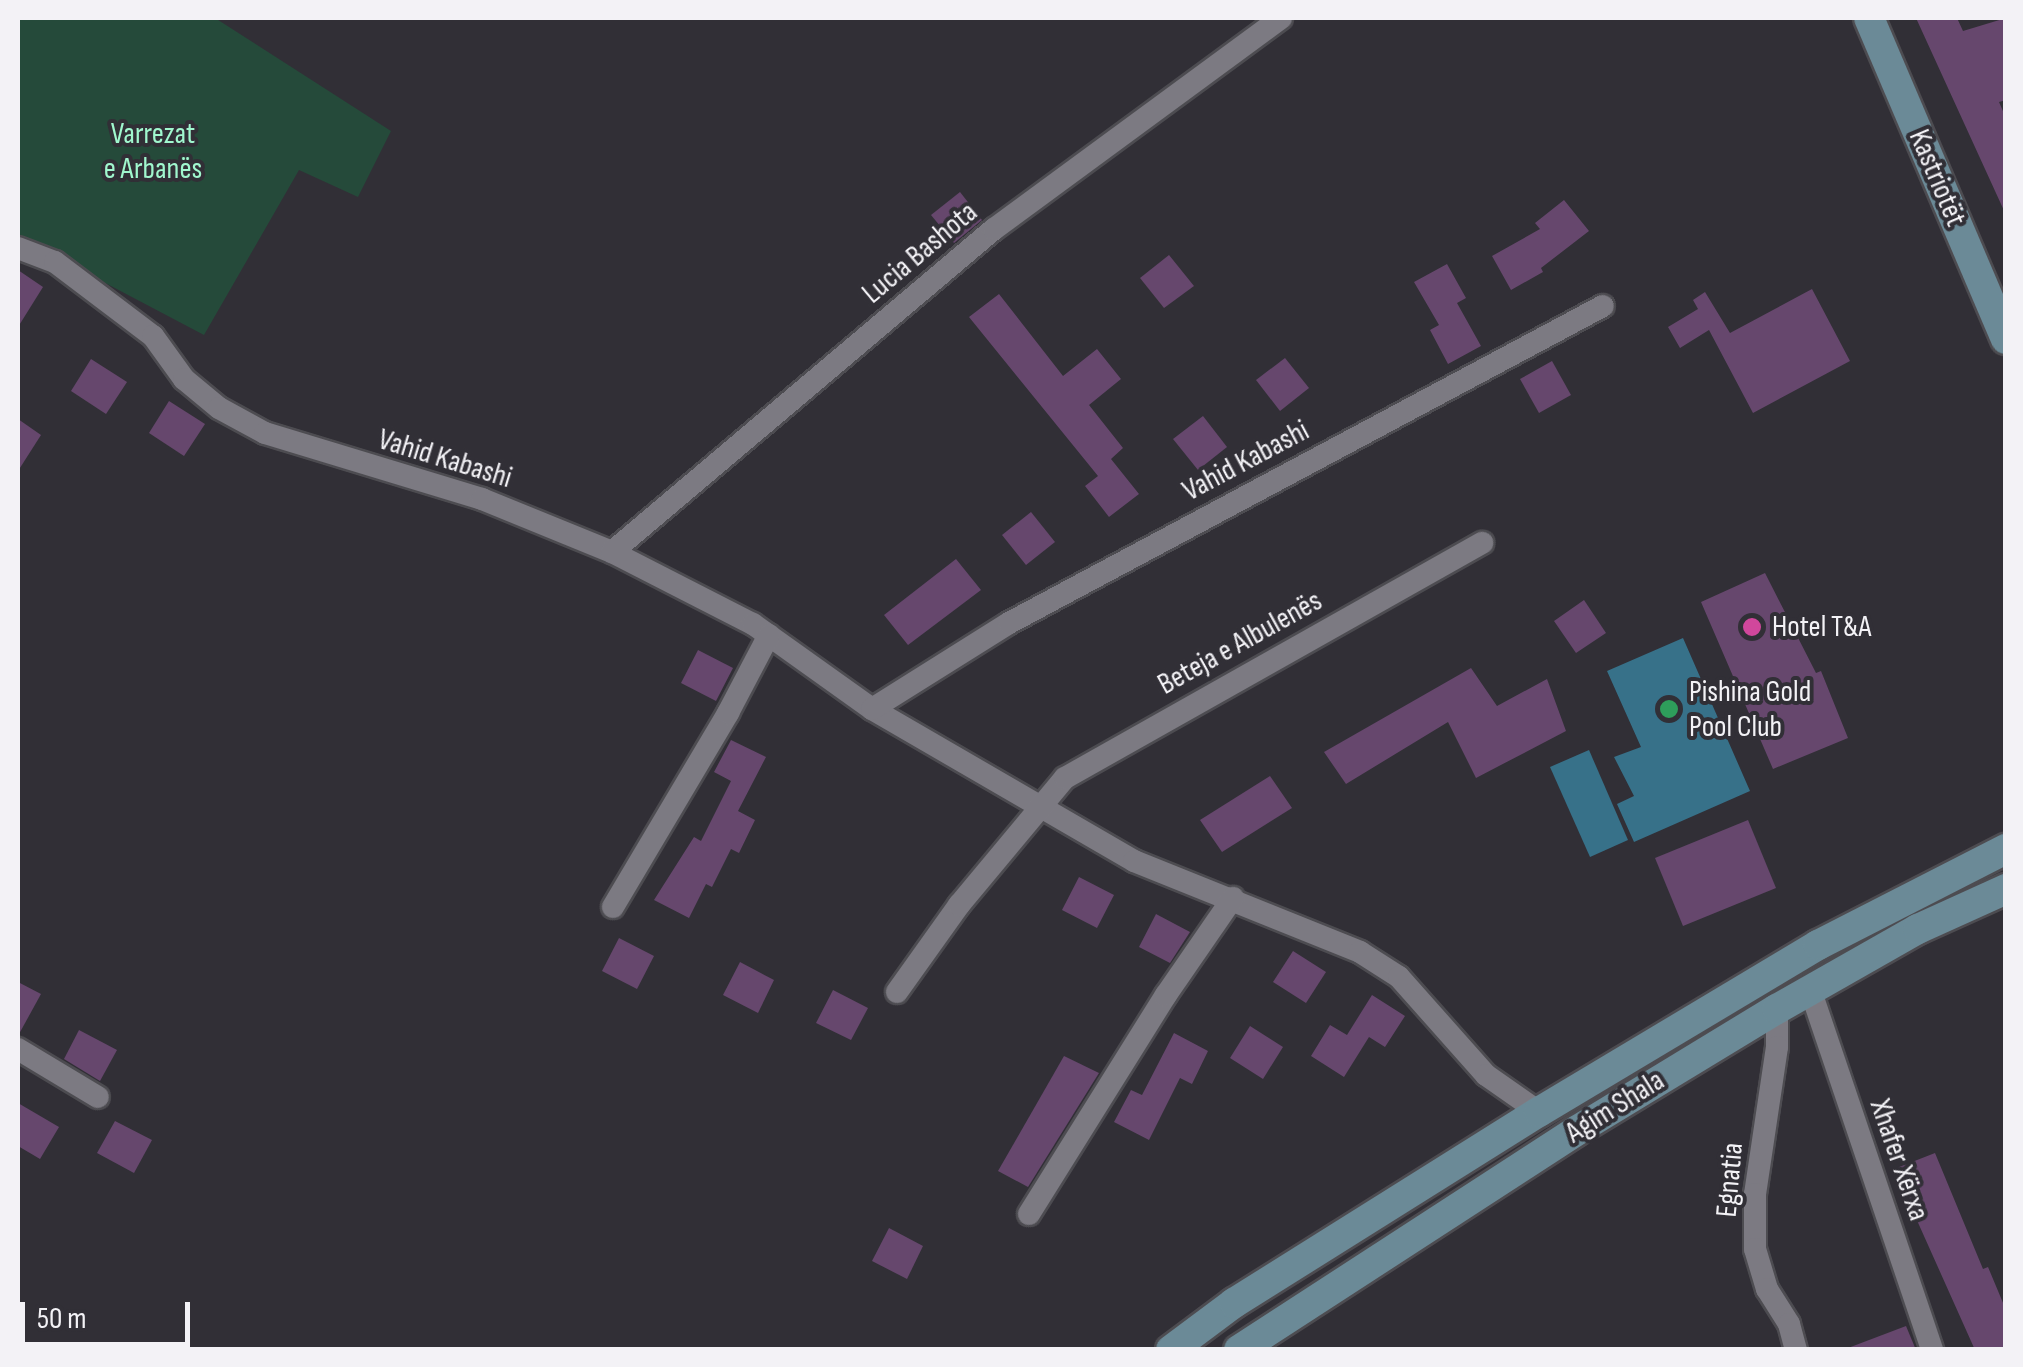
<!DOCTYPE html>
<meta charset="utf-8">
<style>
body{margin:0}
#map{position:relative;width:2023px;height:1367px;overflow:hidden;background:#312f36;font-family:"Sofia Sans Condensed",sans-serif}
div>[style]{position:absolute}
.green>*{inset:0;background:#254a3a}
.water>*{inset:0;background:#377189}
.building>*{inset:0;background:#66476d}
.roads{filter:drop-shadow(2px 0 #4d4c51) drop-shadow(-2px 0 #4d4c51) drop-shadow(0 2px #4d4c51) drop-shadow(0 -2px #4d4c51)}
.street>*{height:22px;margin:-11px;padding:0 11px;transform-origin:11px;border-radius:11px;background:#7c7a82}
.secondary>*{height:30px;margin:-15px;padding:0 15px;transform-origin:15px;border-radius:15px;background:#6b8a97}
.dots>*{width:28px;height:28px;translate:-50% -50%;box-sizing:border-box;border:5px solid #312f36;border-radius:50%}
span{translate:-50% -50%;white-space:nowrap;text-align:center;line-height:1.15;-webkit-text-stroke:8px #312f36;paint-order:stroke}
.park-label{font-size:30px;color:#a0f7ce}
.street-label{font-size:30px;color:#f3f2f6}
.poi-label{font-size:30px;color:#f3f2f6}
.left{translate:0 -50%;text-align:left}
.frame{position:absolute;inset:0;border:20px solid #f3f2f6;pointer-events:none}
.scale{position:absolute;left:20px;top:1302px;width:170px;height:45px;box-sizing:border-box;border:5px solid #f3f2f6;border-top:0;padding-left:12px;font-size:30px;line-height:35px;white-space:nowrap;color:#f3f2f6;-webkit-text-stroke:8px #312f36;paint-order:stroke}
</style>
<div id="map">
<div class="green">
<i style="clip-path:polygon(18px 18px,215px 18px,391px 131px,358px 197px,299px 170px,204px 335px,18px 237px)"></i>
</div>
<div class="water">
<i style="clip-path:polygon(1683px 638px,1750px 791px,1634px 842px,1617px 804px,1634px 796px,1614px 757px,1641px 747px,1607px 671px)"></i>
<i style="clip-path:polygon(1589px 750px,1628px 840px,1590px 857px,1550px 767px)"></i>
</div>
<div class="building">
<i style="clip-path:polygon(1916px 18px,1957px 18px,1963px 31px,2006px 18px,2006px 100px,1999px 102px,2006px 118px,2006px 215px)"></i>
<i style="clip-path:polygon(960px 192px,982px 220px,954px 243px,931px 215px)"></i>
<i style="clip-path:polygon(1564px 200px,1589px 231px,1541px 268px,1543px 272px,1511px 290px,1492px 256px,1540px 229px,1535px 223px)"></i>
<i style="clip-path:polygon(1169px 255px,1194px 286px,1164px 308px,1140px 278px)"></i>
<i style="clip-path:polygon(1447px 264px,1466px 298px,1457px 303px,1481px 346px,1448px 364px,1430px 330px,1439px 325px,1414px 282px)"></i>
<i style="clip-path:polygon(18px 270px,43px 287px,18px 327px)"></i>
<i style="clip-path:polygon(1812px 289px,1850px 361px,1753px 413px,1709px 330px,1680px 348px,1668px 327px,1698px 309px,1693px 300px,1705px 292px,1730px 333px)"></i>
<i style="clip-path:polygon(999px 294px,1063px 376px,1097px 349px,1121px 379px,1089px 405px,1123px 448px,1111px 459px,1139px 494px,1109px 517px,1085px 486px,1098px 476px,969px 317px)"></i>
<i style="clip-path:polygon(1285px 358px,1309px 388px,1280px 411px,1256px 380px)"></i>
<i style="clip-path:polygon(91px 359px,127px 382px,106px 414px,71px 391px)"></i>
<i style="clip-path:polygon(1552px 361px,1571px 395px,1539px 413px,1520px 379px)"></i>
<i style="clip-path:polygon(169px 401px,205px 424px,184px 456px,149px 433px)"></i>
<i style="clip-path:polygon(1203px 416px,1227px 447px,1198px 470px,1173px 439px)"></i>
<i style="clip-path:polygon(18px 419px,41px 435px,18px 471px)"></i>
<i style="clip-path:polygon(1031px 512px,1055px 542px,1026px 565px,1002px 535px)"></i>
<i style="clip-path:polygon(956px 559px,981px 590px,908px 645px,884px 615px)"></i>
<i style="clip-path:polygon(1765px 573px,1816px 673px,1821px 671px,1848px 738px,1773px 769px,1701px 602px)"></i>
<i style="clip-path:polygon(1584px 600px,1606px 633px,1576px 653px,1554px 621px)"></i>
<i style="clip-path:polygon(698px 650px,733px 668px,716px 701px,681px 683px)"></i>
<i style="clip-path:polygon(1471px 668px,1497px 706px,1547px 679px,1566px 731px,1476px 778px,1448px 722px,1346px 784px,1324px 752px)"></i>
<i style="clip-path:polygon(731px 740px,766px 757px,738px 811px,755px 820px,739px 853px,731px 849px,712px 887px,706px 884px,689px 918px,654px 900px,694px 837px,701px 841px,731px 781px,714px 772px)"></i>
<i style="clip-path:polygon(1270px 776px,1292px 808px,1222px 852px,1200px 820px)"></i>
<i style="clip-path:polygon(1748px 820px,1776px 888px,1683px 926px,1655px 858px)"></i>
<i style="clip-path:polygon(1079px 877px,1114px 895px,1097px 928px,1062px 910px)"></i>
<i style="clip-path:polygon(1156px 914px,1190px 932px,1170px 963px,1139px 947px)"></i>
<i style="clip-path:polygon(619px 938px,654px 956px,637px 989px,602px 971px)"></i>
<i style="clip-path:polygon(1293px 951px,1326px 972px,1306px 1003px,1273px 982px)"></i>
<i style="clip-path:polygon(740px 962px,774px 980px,758px 1013px,723px 995px)"></i>
<i style="clip-path:polygon(18px 982px,41px 994px,19px 1034px,18px 1034px)"></i>
<i style="clip-path:polygon(833px 990px,868px 1008px,851px 1040px,816px 1023px)"></i>
<i style="clip-path:polygon(1372px 995px,1405px 1016px,1385px 1047px,1369px 1037px,1344px 1077px,1311px 1056px,1330px 1025px,1347px 1035px)"></i>
<i style="clip-path:polygon(1250px 1026px,1283px 1047px,1263px 1079px,1230px 1058px)"></i>
<i style="clip-path:polygon(79px 1030px,117px 1050px,100px 1081px,64px 1059px)"></i>
<i style="clip-path:polygon(1174px 1033px,1208px 1051px,1192px 1084px,1180px 1078px,1149px 1140px,1114px 1122px,1131px 1090px,1142px 1095px)"></i>
<i style="clip-path:polygon(1064px 1056px,1099px 1073px,1028px 1187px,998px 1171px)"></i>
<i style="clip-path:polygon(18px 1103px,59px 1127px,40px 1159px,18px 1146px)"></i>
<i style="clip-path:polygon(115px 1121px,152px 1140px,134px 1173px,97px 1153px)"></i>
<i style="clip-path:polygon(1935px 1153px,1983px 1269px,1988px 1267px,2006px 1310px,2006px 1350px,1975px 1350px,1894px 1169px)"></i>
<i style="clip-path:polygon(889px 1228px,923px 1246px,907px 1279px,872px 1261px)"></i>
<i style="clip-path:polygon(1906px 1326px,1916px 1350px,1848px 1350px,1848px 1348px)"></i>
</div>
<div class="roads">
<div class="street">
<i style="left:18px;top:248px;width:40px;rotate:21deg"></i>
<i style="left:55px;top:262px;width:123px;rotate:37.1deg"></i>
<i style="left:153px;top:336px;width:53px;rotate:54.2deg"></i>
<i style="left:184px;top:379px;width:45px;rotate:39.6deg"></i>
<i style="left:219px;top:408px;width:52px;rotate:28.5deg"></i>
<i style="left:265px;top:433px;width:227px;rotate:16.9deg"></i>
<i style="left:482px;top:499px;width:140px;rotate:22.2deg"></i>
<i style="left:612px;top:552px;width:158px;rotate:27.1deg"></i>
<i style="left:753px;top:624px;width:146px;rotate:35.5deg"></i>
<i style="left:872px;top:709px;width:303px;rotate:30.1deg"></i>
<i style="left:1134px;top:861px;width:244px;rotate:21.9deg"></i>
<i style="left:1360px;top:952px;width:46px;rotate:32.7deg"></i>
<i style="left:1399px;top:977px;width:131px;rotate:48.4deg"></i>
<i style="left:1486px;top:1075px;width:65px;rotate:34.9deg"></i>
<i style="left:612px;top:552px;width:500px;rotate:-40.22deg"></i>
<i style="left:994px;top:229px;width:356px;rotate:-36.3deg"></i>
<i style="left:872px;top:709px;width:162px;rotate:-32.1deg"></i>
<i style="left:1009px;top:623px;width:673px;rotate:-28.09deg"></i>
<i style="left:613px;top:907px;width:226px;rotate:-59.3deg"></i>
<i style="left:728px;top:713px;width:88px;rotate:-62.3deg"></i>
<i style="left:1810px;top:989px;width:381px;rotate:71.3deg"></i>
<i style="left:897px;top:992px;width:107px;rotate:-54.5deg"></i>
<i style="left:959px;top:905px;width:165px;rotate:-50.2deg"></i>
<i style="left:1065px;top:778px;width:479px;rotate:-29.4deg"></i>
<i style="left:1777px;top:1009px;width:38px;rotate:90deg"></i>
<i style="left:1777px;top:1047px;width:149px;rotate:98.5deg"></i>
<i style="left:1755px;top:1194px;width:55px;rotate:90deg"></i>
<i style="left:1755px;top:1249px;width:42px;rotate:73.3deg"></i>
<i style="left:1767px;top:1289px;width:41px;rotate:57.8deg"></i>
<i style="left:1789px;top:1324px;width:27px;rotate:75deg"></i>
<i style="left:18px;top:1049px;width:93px;rotate:31deg"></i>
<i style="left:1029px;top:1214px;width:258px;rotate:-58deg"></i>
<i style="left:1166px;top:995px;width:118px;rotate:-55.4deg"></i>
</div>
<div class="secondary">
<i style="left:1869px;top:18px;width:349px;rotate:66.9deg"></i>
<i style="left:1171px;top:1350px;width:79px;rotate:-36.7deg"></i>
<i style="left:1234px;top:1303px;width:360px;rotate:-32.1deg"></i>
<i style="left:1539px;top:1112px;width:325px;rotate:-30.9deg"></i>
<i style="left:1818px;top:945px;width:211px;rotate:-27.1deg"></i>
<i style="left:1239px;top:1350px;width:402px;rotate:-33deg"></i>
<i style="left:1576px;top:1131px;width:235px;rotate:-31.3deg"></i>
<i style="left:1777px;top:1009px;width:162px;rotate:-29.6deg"></i>
<i style="left:1918px;top:929px;width:97px;rotate:-24.4deg"></i>
</div>
</div>
<div class="dots">
<i style="left:1752px;top:627px;background:#d1479c"></i>
<i style="left:1669px;top:709px;background:#2e9e5b"></i>
</div>
<div class="park-label">
<span style="left:153px;top:151px">Varrezat<br>e Arbanës</span>
</div>
<div class="street-label">
<span style="left:1937px;top:178px;rotate:67deg">Kastriotët</span>
<span style="left:920px;top:253px;rotate:-40deg">Lucia Bashota</span>
<span style="left:445px;top:459px;rotate:17deg">Vahid Kabashi</span>
<span style="left:1246px;top:461px;rotate:-28deg">Vahid Kabashi</span>
<span style="left:1240px;top:643px;rotate:-29deg">Beteja e Albulenës</span>
<span style="left:1615px;top:1107px;rotate:-32deg">Agim Shala</span>
<span style="left:1899px;top:1160px;rotate:71deg">Xhafer Xërxa</span>
<span style="left:1730px;top:1180px;rotate:-85deg">Egnatia</span>
</div>
<div class="poi-label">
<span class="left" style="left:1772px;top:627px">Hotel T&amp;A</span>
<span class="left" style="left:1689px;top:709px">Pishina Gold<br>Pool Club</span>
</div>
<div class="frame"></div>
<div class="scale">50 m</div>
</div>
